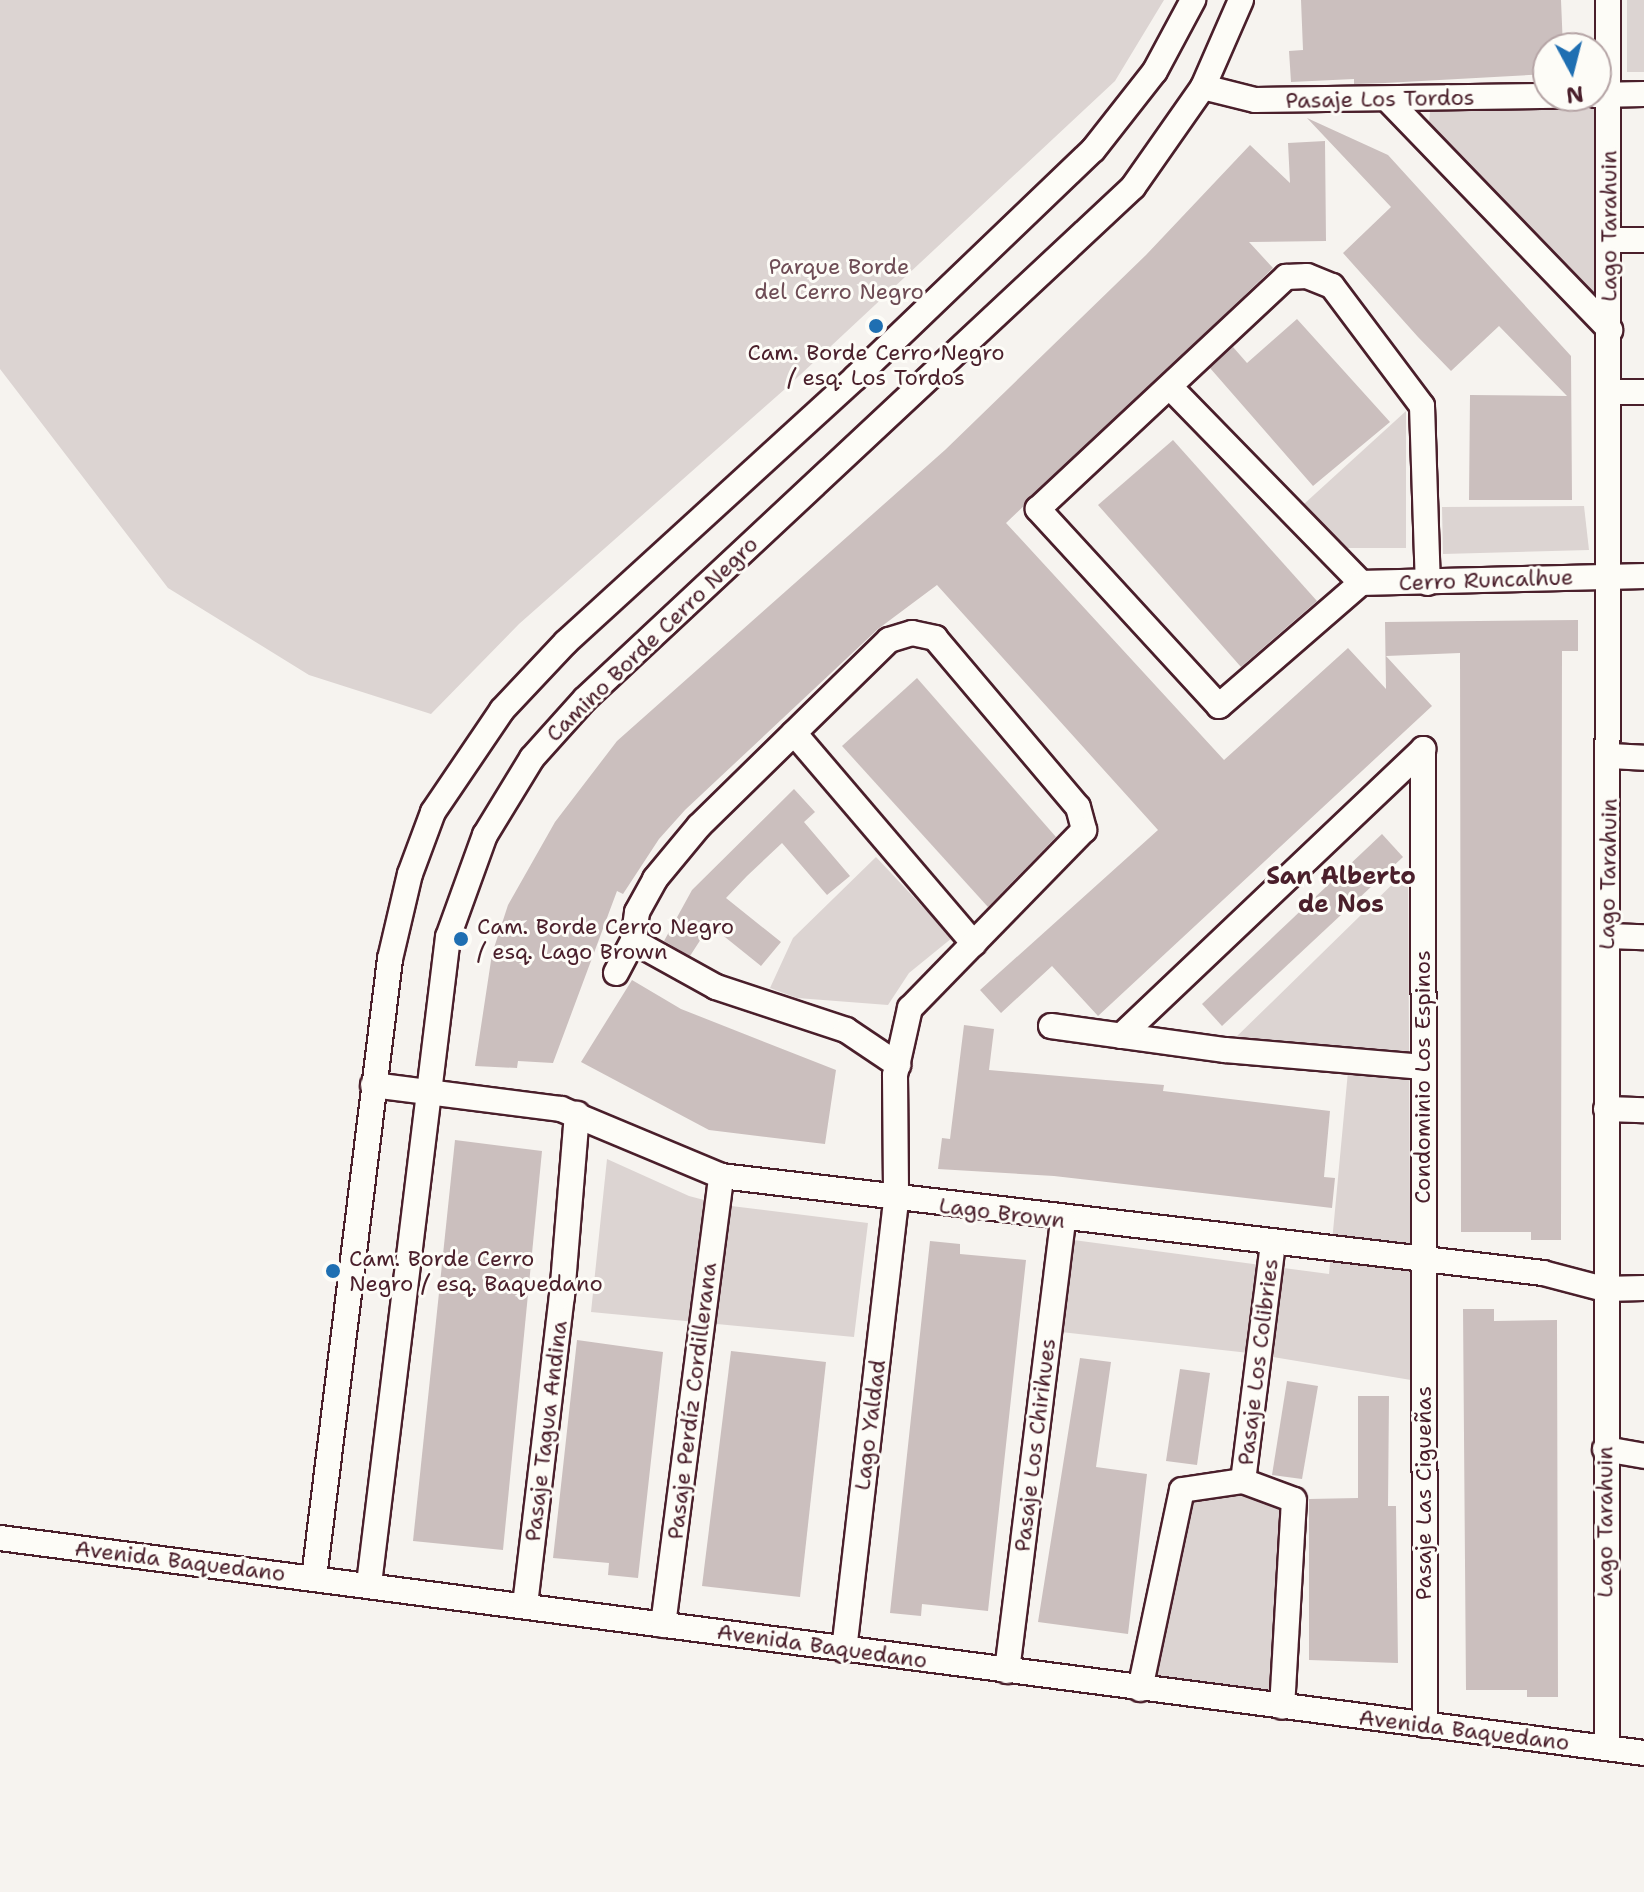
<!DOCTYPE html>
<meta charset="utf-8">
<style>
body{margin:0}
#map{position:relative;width:1644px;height:1892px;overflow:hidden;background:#f6f3ef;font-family:"Shantell Sans",sans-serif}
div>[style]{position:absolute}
.green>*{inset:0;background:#dcd4d2}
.building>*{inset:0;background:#cbbfbe}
.roads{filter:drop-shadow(2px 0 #4a1f2b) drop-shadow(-2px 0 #4a1f2b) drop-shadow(0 2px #4a1f2b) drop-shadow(0 -2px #4a1f2b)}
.minor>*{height:24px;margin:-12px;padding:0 12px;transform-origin:12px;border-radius:12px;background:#fdfcf7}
.dots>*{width:22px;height:22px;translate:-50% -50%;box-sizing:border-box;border:4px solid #fdfcf7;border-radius:50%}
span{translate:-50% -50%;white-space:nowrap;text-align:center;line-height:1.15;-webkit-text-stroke:6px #fdfcf7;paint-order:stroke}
.street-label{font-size:22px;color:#4a1f2b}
.park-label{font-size:22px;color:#6e4c55}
.poi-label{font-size:22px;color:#4a1f2b}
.left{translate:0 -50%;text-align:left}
.neighbourhood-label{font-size:24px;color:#4a1f2b;font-weight:700}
.north{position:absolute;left:1532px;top:32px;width:80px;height:80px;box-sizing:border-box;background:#fdfcf7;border:2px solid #b5a4a5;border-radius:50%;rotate:173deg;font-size:22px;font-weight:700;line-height:32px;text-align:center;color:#4a1f2b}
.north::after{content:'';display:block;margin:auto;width:28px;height:36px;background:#1f6fb2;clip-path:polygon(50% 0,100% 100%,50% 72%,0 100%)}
</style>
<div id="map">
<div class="green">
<i style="clip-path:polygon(0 0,1164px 0,1115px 81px,785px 389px,519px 624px,431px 714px,309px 675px,168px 588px,0 369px)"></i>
<i style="clip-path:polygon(1627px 0,1644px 0,1644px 72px,1627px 72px)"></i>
<i style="clip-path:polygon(1431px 101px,1596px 102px,1597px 298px,1429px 123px)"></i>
<i style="clip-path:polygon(1406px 411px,1406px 548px,1339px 548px,1304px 504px)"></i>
<i style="clip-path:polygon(1584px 506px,1589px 550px,1443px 554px,1442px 507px)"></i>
<i style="clip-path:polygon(876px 857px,952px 938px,909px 973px,888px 1005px,797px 998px,770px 988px,793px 938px)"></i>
<i style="clip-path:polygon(1408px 869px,1411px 1380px,1249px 1353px,1061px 1332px,1066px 1239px,1329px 1274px,1350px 1050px,1231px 1042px)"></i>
<i style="clip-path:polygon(607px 1159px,689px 1196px,723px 1205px,868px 1223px,854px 1337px,591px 1312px)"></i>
<i style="clip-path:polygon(1243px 1481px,1294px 1500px,1282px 1707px,1140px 1689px,1182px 1490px)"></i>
</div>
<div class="building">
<i style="clip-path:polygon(1301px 0,1561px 0,1563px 48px,1548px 48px,1548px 74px,1385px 83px,1354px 84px,1354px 79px,1291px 82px,1289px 51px,1303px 50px)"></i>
<i style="clip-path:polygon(1307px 118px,1388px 155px,1571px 356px,1572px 500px,1469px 500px,1470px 395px,1567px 396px,1499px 326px,1451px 371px,1418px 337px,1343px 253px,1391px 207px)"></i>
<i style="clip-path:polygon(1325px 141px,1326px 241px,1249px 242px,1273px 268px,1006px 523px,1224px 760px,1348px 648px,1386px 689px,1385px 622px,1578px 620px,1578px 651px,1562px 651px,1561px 1240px,1531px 1240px,1531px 1232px,1461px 1232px,1460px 653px,1386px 656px,1432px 706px,1098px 1016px,1052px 966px,1001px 1013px,980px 990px,1158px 830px,937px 585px,878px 629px,685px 810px,659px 839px,623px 894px,617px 891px,553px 1063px,518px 1061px,517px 1068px,475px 1066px,492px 954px,508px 905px,555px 822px,617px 741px,945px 450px,1146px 255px,1250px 145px,1290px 183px,1288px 143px)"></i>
<i style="clip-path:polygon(1297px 319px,1390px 422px,1313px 486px,1210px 368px,1233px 347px,1247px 363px)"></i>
<i style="clip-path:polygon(1173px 440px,1317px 601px,1241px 667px,1098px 505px)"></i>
<i style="clip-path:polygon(917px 678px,1056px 837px,988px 907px,842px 746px)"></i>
<i style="clip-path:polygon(794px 789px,815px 812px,804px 822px,850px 876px,827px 895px,782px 843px,747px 876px,726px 898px,781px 942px,761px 966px,710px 925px,690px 956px,664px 941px,692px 890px)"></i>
<i style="clip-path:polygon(1382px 834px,1403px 857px,1222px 1026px,1202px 1004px)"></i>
<i style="clip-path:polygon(632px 980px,681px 1009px,836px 1070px,825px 1144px,709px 1130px,581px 1062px)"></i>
<i style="clip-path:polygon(964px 1025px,994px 1029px,989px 1070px,1164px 1085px,1163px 1091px,1330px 1111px,1324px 1177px,1335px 1178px,1332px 1208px,1054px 1176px,938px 1169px,942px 1138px,950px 1139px)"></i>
<i style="clip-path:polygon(455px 1140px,542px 1151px,503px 1550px,413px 1541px)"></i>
<i style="clip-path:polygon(930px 1241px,960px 1244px,960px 1254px,1026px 1260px,988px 1611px,922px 1604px,921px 1616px,890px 1613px)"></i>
<i style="clip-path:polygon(1463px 1309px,1494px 1309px,1494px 1321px,1557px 1320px,1558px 1697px,1527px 1697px,1527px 1690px,1466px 1690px)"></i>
<i style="clip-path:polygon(577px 1340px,663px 1352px,638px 1578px,608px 1575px,609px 1563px,553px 1558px)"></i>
<i style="clip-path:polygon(731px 1351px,826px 1362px,800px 1597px,702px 1586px)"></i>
<i style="clip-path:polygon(1080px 1358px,1111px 1362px,1096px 1467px,1147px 1474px,1128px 1634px,1038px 1622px)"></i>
<i style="clip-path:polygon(1180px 1369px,1210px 1373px,1197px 1465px,1166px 1461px)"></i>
<i style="clip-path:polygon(1287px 1381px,1318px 1386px,1302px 1479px,1272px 1475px)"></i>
<i style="clip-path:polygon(1358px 1396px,1389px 1396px,1388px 1506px,1396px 1506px,1398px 1663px,1309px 1660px,1309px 1499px,1358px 1498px)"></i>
</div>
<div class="roads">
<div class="minor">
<i style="left:1203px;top:87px;width:54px;rotate:14deg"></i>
<i style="left:1255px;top:100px;width:304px;rotate:-0.8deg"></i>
<i style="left:1596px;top:95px;width:48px;rotate:-1.2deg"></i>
<i style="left:1388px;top:100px;width:320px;rotate:46deg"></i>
<i style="left:1609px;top:240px;width:35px"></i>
<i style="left:1170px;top:387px;width:274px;rotate:45.7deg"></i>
<i style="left:1610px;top:392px;width:34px"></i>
<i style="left:1361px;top:583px;width:188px;rotate:139.1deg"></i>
<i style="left:1219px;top:706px;width:268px;rotate:-132.6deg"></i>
<i style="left:1038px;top:509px;width:340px;rotate:-43.1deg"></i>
<i style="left:1286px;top:277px;width:21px;rotate:-3deg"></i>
<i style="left:1307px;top:276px;width:27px;rotate:22deg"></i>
<i style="left:1332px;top:286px;width:150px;rotate:53.1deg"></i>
<i style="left:1422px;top:406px;width:177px;rotate:88.1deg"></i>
<i style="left:1361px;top:583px;width:283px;rotate:-1.4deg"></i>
<i style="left:794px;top:733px;width:277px;rotate:49.5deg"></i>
<i style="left:1423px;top:749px;width:976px;rotate:89.88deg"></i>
<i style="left:1610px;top:756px;width:34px;rotate:3deg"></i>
<i style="left:1607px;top:936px;width:37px;rotate:2deg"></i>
<i style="left:633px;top:941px;width:95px;rotate:29deg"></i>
<i style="left:716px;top:987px;width:137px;rotate:18.3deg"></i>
<i style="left:846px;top:1030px;width:63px;rotate:33.9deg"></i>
<i style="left:616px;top:973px;width:36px;rotate:-62deg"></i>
<i style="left:633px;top:941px;width:29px;rotate:-82deg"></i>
<i style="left:637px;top:912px;width:38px;rotate:-61deg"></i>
<i style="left:655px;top:879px;width:69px;rotate:-50.3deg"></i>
<i style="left:699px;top:826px;width:266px;rotate:-44.4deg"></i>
<i style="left:889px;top:640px;width:24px;rotate:-17deg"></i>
<i style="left:912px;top:633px;width:24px;rotate:12deg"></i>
<i style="left:935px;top:638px;width:221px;rotate:49.8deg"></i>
<i style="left:1078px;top:807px;width:24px;rotate:75deg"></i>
<i style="left:1084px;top:830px;width:249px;rotate:134.3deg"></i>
<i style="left:910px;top:1008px;width:69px;rotate:102.6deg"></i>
<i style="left:895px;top:1075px;width:126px;rotate:89.5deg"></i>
<i style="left:896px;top:1201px;width:452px;rotate:96.6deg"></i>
<i style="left:1051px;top:1026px;width:176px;rotate:7.9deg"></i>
<i style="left:1225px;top:1050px;width:199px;rotate:4.9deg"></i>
<i style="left:1121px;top:1036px;width:417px;rotate:-43.5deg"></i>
<i style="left:373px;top:1085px;width:190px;rotate:7.3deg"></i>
<i style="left:561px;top:1109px;width:173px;rotate:22.7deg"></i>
<i style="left:721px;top:1176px;width:828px;rotate:6.73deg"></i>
<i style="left:1543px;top:1273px;width:63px;rotate:14.7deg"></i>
<i style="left:1604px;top:1289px;width:40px;rotate:-1.4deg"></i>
<i style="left:1606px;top:1109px;width:38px;rotate:2deg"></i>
<i style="left:1605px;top:1449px;width:40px;rotate:10deg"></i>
<i style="left:1243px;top:1481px;width:239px;rotate:-82.8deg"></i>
<i style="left:0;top:1538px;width:1658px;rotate:7.45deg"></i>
<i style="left:314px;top:1578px;width:624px;rotate:-83deg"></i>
<i style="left:390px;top:959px;width:87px;rotate:-76.8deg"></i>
<i style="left:410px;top:874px;width:66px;rotate:-69.6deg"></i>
<i style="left:433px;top:812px;width:123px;rotate:-55.9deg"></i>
<i style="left:502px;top:710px;width:93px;rotate:-46.7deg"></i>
<i style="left:566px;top:642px;width:391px;rotate:-42.4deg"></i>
<i style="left:855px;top:378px;width:330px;rotate:-43.8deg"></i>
<i style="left:1093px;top:150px;width:100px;rotate:-51.9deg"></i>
<i style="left:1155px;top:71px;width:81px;rotate:-61.8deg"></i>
<i style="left:369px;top:1584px;width:652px;rotate:-83.04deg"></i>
<i style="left:448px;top:937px;width:109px;rotate:-70.1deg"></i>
<i style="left:485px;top:835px;width:90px;rotate:-58.6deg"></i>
<i style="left:532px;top:758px;width:79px;rotate:-48.1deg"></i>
<i style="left:585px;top:699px;width:750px;rotate:-43.05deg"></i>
<i style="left:1133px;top:187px;width:122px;rotate:-55deg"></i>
<i style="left:1203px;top:87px;width:95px;rotate:-66.4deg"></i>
<i style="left:525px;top:1605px;width:311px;rotate:-83.2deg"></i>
<i style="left:562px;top:1296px;width:183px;rotate:-85.3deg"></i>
<i style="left:663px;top:1625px;width:453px;rotate:-82.6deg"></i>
<i style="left:1007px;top:1671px;width:454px;rotate:-82.9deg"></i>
<i style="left:1140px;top:1689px;width:203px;rotate:-78.1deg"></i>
<i style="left:1182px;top:1490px;width:62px;rotate:-8.4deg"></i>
<i style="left:1243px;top:1481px;width:54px;rotate:20.4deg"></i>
<i style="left:1294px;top:1500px;width:207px;rotate:93.3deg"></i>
<i style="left:1607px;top:1748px;width:1748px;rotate:-89.97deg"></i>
</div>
</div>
<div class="dots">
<i style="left:876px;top:326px;background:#1f6fb2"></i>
<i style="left:461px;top:939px;background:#1f6fb2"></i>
<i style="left:333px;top:1271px;background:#1f6fb2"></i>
</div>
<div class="street-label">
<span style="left:1380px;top:99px;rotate:-1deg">Pasaje Los Tordos</span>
<span style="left:1609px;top:226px;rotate:-90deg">Lago Tarahuin</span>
<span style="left:1486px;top:580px;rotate:-2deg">Cerro Runcalhue</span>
<span style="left:652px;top:639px;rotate:-44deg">Camino Borde Cerro Negro</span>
<span style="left:1608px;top:874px;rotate:-89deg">Lago Tarahuin</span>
<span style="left:1423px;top:1077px;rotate:-90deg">Condominio Los Espinos</span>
<span style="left:1002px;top:1213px;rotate:7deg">Lago Brown</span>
<span style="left:1258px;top:1362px;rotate:-83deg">Pasaje Los Colibries</span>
<span style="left:692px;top:1401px;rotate:-83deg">Pasaje Perdíz Cordillerana</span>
<span style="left:870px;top:1425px;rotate:-83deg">Lago Yaldad</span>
<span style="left:546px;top:1431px;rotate:-83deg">Pasaje Tagua Andina</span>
<span style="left:1035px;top:1445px;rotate:-83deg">Pasaje Los Chirihues</span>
<span style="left:1424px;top:1493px;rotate:-90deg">Pasaje Las Cigueñas</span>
<span style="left:1605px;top:1522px;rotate:-90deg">Lago Tarahuin</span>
<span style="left:180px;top:1561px;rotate:7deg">Avenida Baquedano</span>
<span style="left:822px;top:1646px;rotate:8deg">Avenida Baquedano</span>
<span style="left:1464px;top:1730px;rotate:7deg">Avenida Baquedano</span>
</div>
<div class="park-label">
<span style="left:839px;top:279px">Parque Borde<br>del Cerro Negro</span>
</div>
<div class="poi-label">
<span style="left:876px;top:365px">Cam. Borde Cerro Negro<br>/ esq. Los Tordos</span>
<span class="left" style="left:477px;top:939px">Cam. Borde Cerro Negro<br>/ esq. Lago Brown</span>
<span class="left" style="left:349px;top:1271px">Cam. Borde Cerro<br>Negro / esq. Baquedano</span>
</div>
<div class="neighbourhood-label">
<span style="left:1341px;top:891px">San Alberto<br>de Nos</span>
</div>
<div class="north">N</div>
</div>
